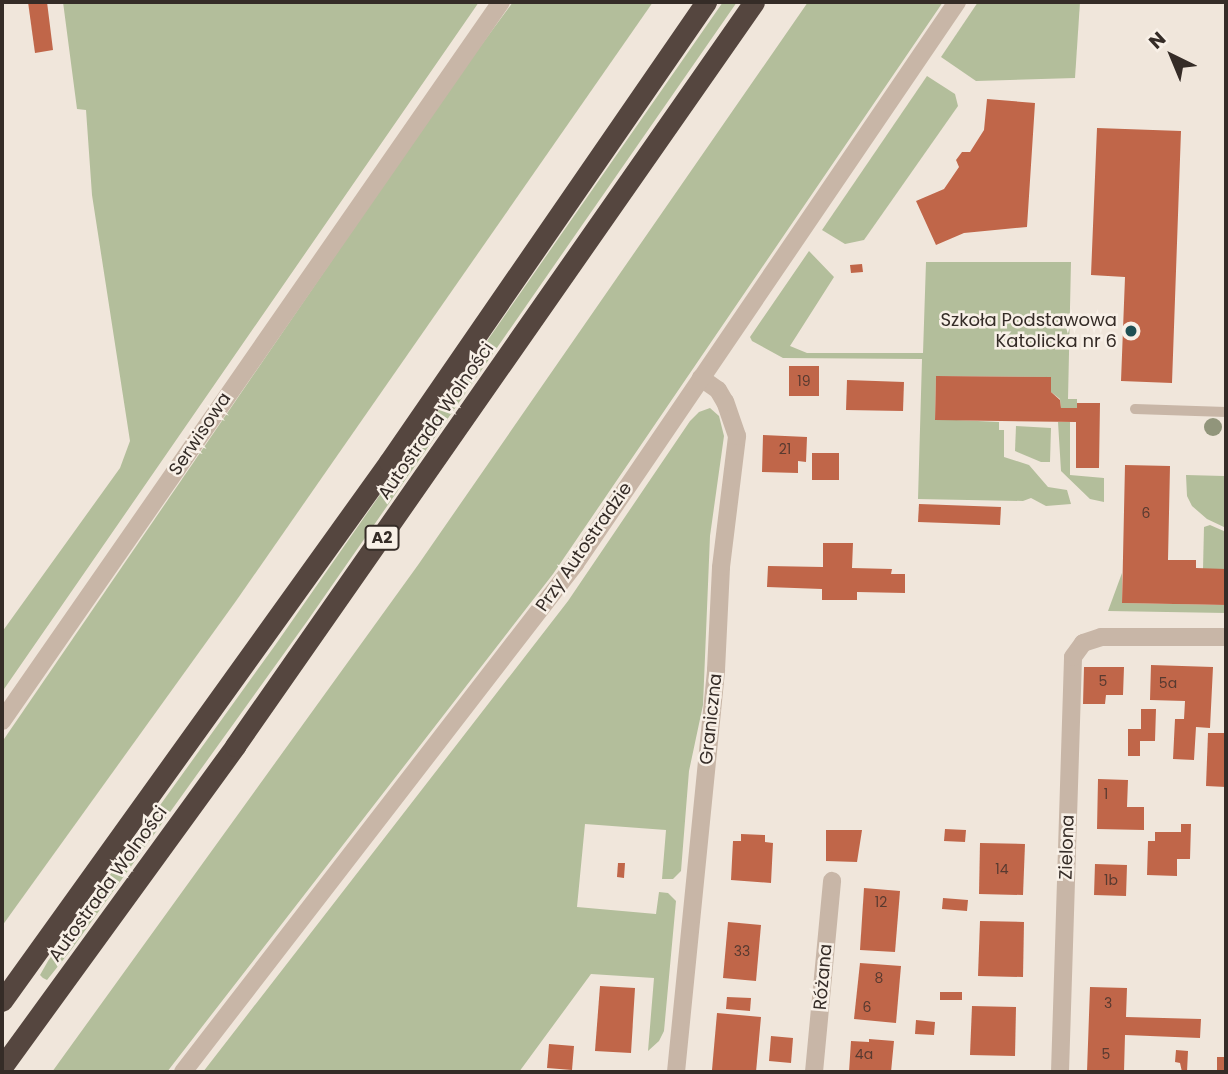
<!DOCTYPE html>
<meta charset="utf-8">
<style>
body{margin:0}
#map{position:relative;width:1228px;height:1074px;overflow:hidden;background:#f0e6db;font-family:Poppins,sans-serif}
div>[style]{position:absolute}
.green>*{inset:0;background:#b3be9b}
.building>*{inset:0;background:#c06649}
.service>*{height:10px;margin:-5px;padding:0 5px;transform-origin:5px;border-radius:5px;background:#c8b6a7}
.minor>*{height:18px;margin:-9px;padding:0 9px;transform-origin:9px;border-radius:9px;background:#c8b6a7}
.tertiary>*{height:18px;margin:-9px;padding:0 9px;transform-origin:9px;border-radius:9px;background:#c8b6a7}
.motorway>*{height:21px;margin:-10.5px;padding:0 10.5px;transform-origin:10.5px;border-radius:10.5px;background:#55463f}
.trees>*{width:18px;height:18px;margin:-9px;border-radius:50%;background:#91957b}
.dots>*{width:19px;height:19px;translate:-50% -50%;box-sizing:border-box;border:4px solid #f8f0e7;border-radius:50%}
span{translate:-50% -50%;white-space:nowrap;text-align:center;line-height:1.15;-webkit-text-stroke:5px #f8f0e7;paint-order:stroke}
.number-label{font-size:14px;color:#583a30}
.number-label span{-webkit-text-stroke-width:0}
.shield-label span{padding:2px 5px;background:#f8f0e7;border:2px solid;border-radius:5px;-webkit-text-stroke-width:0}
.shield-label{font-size:16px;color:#352c27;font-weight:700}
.poi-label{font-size:18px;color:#352c27}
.right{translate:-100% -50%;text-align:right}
.street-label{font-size:18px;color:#352c27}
.frame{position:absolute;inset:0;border:4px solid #352c27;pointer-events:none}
.north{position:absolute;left:1137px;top:21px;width:70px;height:70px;-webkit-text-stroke:5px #f8f0e7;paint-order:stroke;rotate:317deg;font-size:19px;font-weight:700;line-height:28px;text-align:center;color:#352c27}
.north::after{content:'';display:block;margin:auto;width:24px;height:32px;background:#352c27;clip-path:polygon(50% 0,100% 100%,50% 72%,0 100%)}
</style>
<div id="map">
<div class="green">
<i style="clip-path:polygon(63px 2px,479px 2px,2px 692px,2px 632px,120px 468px,130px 441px,92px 195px,86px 110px,77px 109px)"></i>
<i style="clip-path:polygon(513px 2px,653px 2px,236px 601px,2px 926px,2px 742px,454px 82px)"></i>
<i style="clip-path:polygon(723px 2px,737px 2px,308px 620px,71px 950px,47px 980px,43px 978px,40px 975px,48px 961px,276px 644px)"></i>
<i style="clip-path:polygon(808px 2px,943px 2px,553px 574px,167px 1072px,52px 1072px,418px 565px)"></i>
<i style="clip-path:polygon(978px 2px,1080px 2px,1075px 78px,976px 81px,941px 57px)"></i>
<i style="clip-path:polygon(927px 76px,955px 94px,958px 106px,864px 240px,845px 244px,822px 230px)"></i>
<i style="clip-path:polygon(809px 251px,834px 277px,790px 346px,807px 353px,923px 353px,926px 262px,1071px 262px,1068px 399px,1077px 399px,1077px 408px,1061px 408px,1060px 399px,1051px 392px,1051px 377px,936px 376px,935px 419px,999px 422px,999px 430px,1004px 430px,1004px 457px,1029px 465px,1048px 487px,1067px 490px,1071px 504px,1046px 506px,1031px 498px,1023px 501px,918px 499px,922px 359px,783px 358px,752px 341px,750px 337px)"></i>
<i style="clip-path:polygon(710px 408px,719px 416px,724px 436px,710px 536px,703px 705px,689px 771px,681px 871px,673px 879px,662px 879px,666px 830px,585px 824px,577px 907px,656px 914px,659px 892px,668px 893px,676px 901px,664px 1031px,659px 1041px,648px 1051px,654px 978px,591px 974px,519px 1072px,203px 1072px,568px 601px,690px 421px,699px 412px)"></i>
<i style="clip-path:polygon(1058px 422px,1070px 422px,1070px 475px,1104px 478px,1104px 502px,1090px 499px,1061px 471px)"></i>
<i style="clip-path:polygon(1016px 426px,1051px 428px,1050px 462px,1041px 462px,1015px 451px)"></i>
<i style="clip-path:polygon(1186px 475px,1224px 476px,1224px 524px,1226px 528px,1207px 519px,1192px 506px,1187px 496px)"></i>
<i style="clip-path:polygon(1210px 525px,1226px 532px,1226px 569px,1203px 569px,1204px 527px)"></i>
<i style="clip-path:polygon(1122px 573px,1122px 603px,1226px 605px,1226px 613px,1108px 611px)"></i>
</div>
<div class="building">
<i style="clip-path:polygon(28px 2px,47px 2px,53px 50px,35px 53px)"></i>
<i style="clip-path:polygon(987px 99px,1035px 103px,1027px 227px,964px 233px,936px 245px,916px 201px,944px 189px,959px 167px,956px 160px,962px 152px,970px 152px,984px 130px)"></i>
<i style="clip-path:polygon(1097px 128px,1181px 131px,1172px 383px,1121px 381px,1125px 277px,1091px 275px)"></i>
<i style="clip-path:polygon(862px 264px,863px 272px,851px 273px,850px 265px)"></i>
<i style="clip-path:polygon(789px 366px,819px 366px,819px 396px,789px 396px)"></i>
<i style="clip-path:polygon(936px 376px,1051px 377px,1051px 392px,1060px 400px,1061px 408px,1077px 408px,1077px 403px,1100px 403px,1099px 468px,1076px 468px,1076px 422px,935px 420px)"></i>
<i style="clip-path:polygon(847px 380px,904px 382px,903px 411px,846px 410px)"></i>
<i style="clip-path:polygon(763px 435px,807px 437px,806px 462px,798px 461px,798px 473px,762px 472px)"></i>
<i style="clip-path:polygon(812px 453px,839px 453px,839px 480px,812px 480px)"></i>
<i style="clip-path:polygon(1125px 465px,1170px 466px,1168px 560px,1196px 560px,1196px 568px,1226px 569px,1226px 605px,1122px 603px)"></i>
<i style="clip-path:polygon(919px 504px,1001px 507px,1000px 525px,918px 522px)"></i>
<i style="clip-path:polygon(823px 543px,853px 543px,852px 568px,892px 569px,891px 574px,905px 574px,905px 593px,857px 592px,857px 600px,822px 600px,822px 589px,767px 587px,768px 566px,823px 567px)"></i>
<i style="clip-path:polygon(1151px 665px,1213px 667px,1210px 728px,1196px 727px,1194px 760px,1173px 759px,1175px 719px,1184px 719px,1185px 701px,1150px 700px)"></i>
<i style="clip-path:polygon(1084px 667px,1124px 667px,1123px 695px,1106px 695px,1105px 704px,1083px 704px)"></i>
<i style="clip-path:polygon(1141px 709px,1156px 709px,1155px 741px,1140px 741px,1140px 756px,1128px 756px,1128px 729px,1141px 729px)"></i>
<i style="clip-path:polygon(1208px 733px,1226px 733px,1226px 787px,1206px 786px)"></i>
<i style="clip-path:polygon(1098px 779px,1128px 780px,1127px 807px,1144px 807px,1144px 830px,1097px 829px)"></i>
<i style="clip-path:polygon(1181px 824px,1191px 824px,1190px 859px,1177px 859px,1177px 876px,1147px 875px,1148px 841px,1155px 841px,1155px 832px,1181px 832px)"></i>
<i style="clip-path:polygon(945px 829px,966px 830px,965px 842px,944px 841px)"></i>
<i style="clip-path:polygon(826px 830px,862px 830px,857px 862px,826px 861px)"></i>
<i style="clip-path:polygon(741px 834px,765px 835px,765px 842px,773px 843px,771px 883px,731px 880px,733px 841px,741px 841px)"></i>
<i style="clip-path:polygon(980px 843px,1025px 844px,1023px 895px,979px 894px)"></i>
<i style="clip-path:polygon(618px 863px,625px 863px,624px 878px,617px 877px)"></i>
<i style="clip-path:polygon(1095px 864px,1127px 865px,1126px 896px,1094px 895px)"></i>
<i style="clip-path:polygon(864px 888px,900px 891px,895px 952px,860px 950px)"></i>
<i style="clip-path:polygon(943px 898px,968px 900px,967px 911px,942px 909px)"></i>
<i style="clip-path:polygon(980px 921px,1024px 922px,1023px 977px,978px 976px)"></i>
<i style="clip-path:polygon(728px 922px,761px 925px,756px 981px,723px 978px)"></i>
<i style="clip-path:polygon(860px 963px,901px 966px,896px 1023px,854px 1019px)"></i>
<i style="clip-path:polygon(600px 986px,635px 988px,631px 1053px,595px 1051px)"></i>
<i style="clip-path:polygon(1090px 987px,1127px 988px,1126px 1017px,1201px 1019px,1200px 1038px,1125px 1035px,1124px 1072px,1087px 1072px)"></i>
<i style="clip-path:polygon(940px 992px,962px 992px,962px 1000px,940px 1000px)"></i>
<i style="clip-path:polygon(727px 997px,751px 998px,750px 1011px,726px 1009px)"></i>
<i style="clip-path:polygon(972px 1006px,1016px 1007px,1015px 1056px,970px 1055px)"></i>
<i style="clip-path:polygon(717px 1013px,761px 1017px,756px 1072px,712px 1070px)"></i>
<i style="clip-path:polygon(916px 1020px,935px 1022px,934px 1035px,915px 1034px)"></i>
<i style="clip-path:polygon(771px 1036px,793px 1038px,791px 1063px,769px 1061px)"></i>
<i style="clip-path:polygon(869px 1039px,894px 1041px,891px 1072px,849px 1072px,851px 1041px,869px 1042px)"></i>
<i style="clip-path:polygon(549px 1044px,574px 1046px,572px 1070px,547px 1068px)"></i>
<i style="clip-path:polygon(1176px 1050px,1188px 1051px,1187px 1072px,1182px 1072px,1180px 1063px,1175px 1062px)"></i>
<i style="clip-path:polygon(1217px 1057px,1226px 1057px,1226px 1072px,1217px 1072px)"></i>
</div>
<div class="service">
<i style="left:1135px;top:409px;width:91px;rotate:1.9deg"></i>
</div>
<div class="minor">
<i style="left:2px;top:721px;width:875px;rotate:-55.24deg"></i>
<i style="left:676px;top:1072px;width:404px;rotate:-84.3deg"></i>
<i style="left:716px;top:670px;width:103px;rotate:-87.2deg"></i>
<i style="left:721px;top:567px;width:132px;rotate:-83deg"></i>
<i style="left:737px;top:436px;width:36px;rotate:-109deg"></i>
<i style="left:725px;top:402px;width:14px;rotate:-120deg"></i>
<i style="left:718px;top:390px;width:21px;rotate:-145deg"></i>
<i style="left:814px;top:1072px;width:192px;rotate:-84.6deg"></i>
<i style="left:1060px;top:1072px;width:415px;rotate:-88.2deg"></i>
<i style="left:1073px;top:657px;width:17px;rotate:-54deg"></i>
<i style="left:1083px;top:643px;width:19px;rotate:-18deg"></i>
<i style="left:1101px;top:637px;width:125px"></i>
</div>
<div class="tertiary">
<i style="left:183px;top:1072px;width:642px;rotate:-52.34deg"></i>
<i style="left:575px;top:564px;width:680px;rotate:-55.8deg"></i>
</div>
<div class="motorway">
<i style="left:2px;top:1001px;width:664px;rotate:-54.32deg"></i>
<i style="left:389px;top:462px;width:559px;rotate:-55.43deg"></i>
<i style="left:2px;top:1067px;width:397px;rotate:-54deg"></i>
<i style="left:235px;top:746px;width:907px;rotate:-55.1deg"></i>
</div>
<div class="trees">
<i style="left:1213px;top:427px"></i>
</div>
<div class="dots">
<i style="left:1131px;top:331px;background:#1f5054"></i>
</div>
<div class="number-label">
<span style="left:804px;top:381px">19</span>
<span style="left:785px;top:449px">21</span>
<span style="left:1146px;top:513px">6</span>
<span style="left:1103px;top:681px">5</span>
<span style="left:1168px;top:683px">5a</span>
<span style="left:1106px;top:794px">1</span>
<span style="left:1002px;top:869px">14</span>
<span style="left:1111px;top:880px">1b</span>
<span style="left:881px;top:902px">12</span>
<span style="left:742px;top:951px">33</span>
<span style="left:879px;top:978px">8</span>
<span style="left:1108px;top:1003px">3</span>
<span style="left:867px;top:1007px">6</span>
<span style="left:864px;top:1054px">4a</span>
<span style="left:1106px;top:1054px">5</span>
</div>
<div class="shield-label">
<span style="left:382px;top:538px">A2</span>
</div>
<div class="poi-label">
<span class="right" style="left:1117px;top:331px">Szkoła Podstawowa<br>Katolicka nr 6</span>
</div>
<div class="street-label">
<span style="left:436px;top:421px;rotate:-55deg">Autostrada Wolności</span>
<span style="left:200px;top:434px;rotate:-56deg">Serwisowa</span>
<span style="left:584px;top:547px;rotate:-55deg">Przy Autostradzie</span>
<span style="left:711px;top:719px;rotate:-84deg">Graniczna</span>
<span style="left:1067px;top:847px;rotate:-88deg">Zielona</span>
<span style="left:108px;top:884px;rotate:-54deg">Autostrada Wolności</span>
<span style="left:823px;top:977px;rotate:-85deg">Różana</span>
</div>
<div class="frame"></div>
<div class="north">N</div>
</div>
